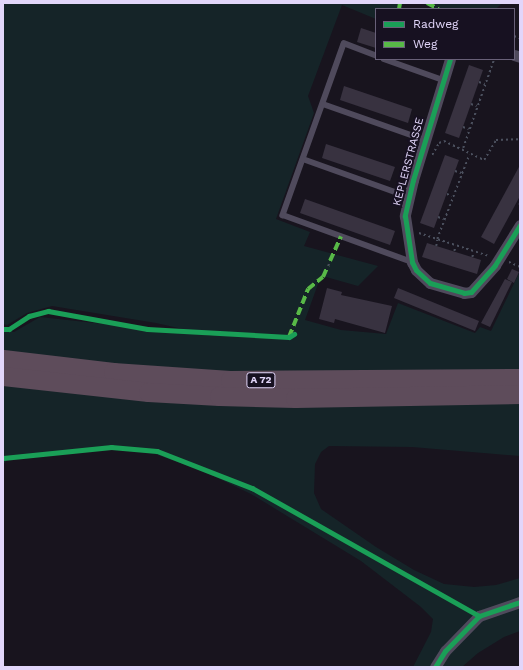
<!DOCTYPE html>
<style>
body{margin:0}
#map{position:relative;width:523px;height:670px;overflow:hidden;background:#18141e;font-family:"Work Sans",sans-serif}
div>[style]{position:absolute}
.green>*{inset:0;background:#152428}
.building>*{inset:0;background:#383240}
.path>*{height:1.5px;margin-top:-0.75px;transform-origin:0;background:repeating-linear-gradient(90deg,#4b505e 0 2px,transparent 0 5px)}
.service>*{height:5.5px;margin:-2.75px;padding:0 2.75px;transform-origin:2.75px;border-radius:2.75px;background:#4f4a5c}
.minor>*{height:11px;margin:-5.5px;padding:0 5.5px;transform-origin:5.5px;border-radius:5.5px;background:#4f4a5c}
.motorway>*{height:19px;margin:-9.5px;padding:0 9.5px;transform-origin:9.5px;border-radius:9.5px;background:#5e4c5b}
.quiet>*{height:4px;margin-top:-2px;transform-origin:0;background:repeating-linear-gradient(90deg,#58b947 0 8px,transparent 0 12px)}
.cycleway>*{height:5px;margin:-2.5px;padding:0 2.5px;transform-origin:2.5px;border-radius:2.5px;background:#1a9f57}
span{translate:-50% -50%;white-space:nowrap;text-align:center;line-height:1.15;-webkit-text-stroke:4px #171121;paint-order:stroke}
.shield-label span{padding:1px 3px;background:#171121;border:1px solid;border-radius:3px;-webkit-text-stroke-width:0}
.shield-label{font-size:10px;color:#e2d6fa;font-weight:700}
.street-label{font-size:11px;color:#e2d6fa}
.frame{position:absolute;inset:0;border:4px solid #e2d6fa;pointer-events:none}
.legend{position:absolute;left:375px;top:8px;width:140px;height:52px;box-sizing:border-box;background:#171121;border:1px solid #686078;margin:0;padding:5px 7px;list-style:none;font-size:12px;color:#e2d6fa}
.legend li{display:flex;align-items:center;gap:8px;height:20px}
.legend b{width:20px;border:1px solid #686078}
</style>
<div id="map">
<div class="green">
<i style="clip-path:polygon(3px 3px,403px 3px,401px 9px,376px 9px,376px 19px,342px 5px,308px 96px,314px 113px,276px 219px,310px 232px,304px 246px,378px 266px,358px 286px,326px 277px,318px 284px,305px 320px,341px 330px,386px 334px,398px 303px,475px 333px,480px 327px,491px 331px,520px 271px,520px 456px,412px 447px,329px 446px,321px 452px,315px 464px,314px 493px,321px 509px,376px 547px,414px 570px,444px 584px,474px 587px,496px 585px,520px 578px,520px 631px,504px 637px,478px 653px,462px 667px,413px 667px,431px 632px,433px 619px,421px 607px,361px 561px,251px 494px,203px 471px,155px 454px,109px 448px,8px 459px,3px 465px,3px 330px,14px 332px,40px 317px,214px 336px,156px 323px,52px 306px,27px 313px,7px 325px,3px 324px)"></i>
<i style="clip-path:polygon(422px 3px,502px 3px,496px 9px,434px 9px)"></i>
</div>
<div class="building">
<i style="clip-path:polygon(361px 28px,376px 33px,376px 48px,357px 42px)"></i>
<i style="clip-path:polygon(469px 65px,483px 70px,459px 138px,445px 133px)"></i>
<i style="clip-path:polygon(344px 86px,412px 109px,408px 123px,340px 100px)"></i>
<i style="clip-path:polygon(326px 144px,395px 167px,390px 181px,322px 158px)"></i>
<i style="clip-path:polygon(445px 155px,459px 160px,434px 228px,420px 223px)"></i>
<i style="clip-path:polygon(520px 165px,520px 196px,494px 244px,481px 237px)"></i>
<i style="clip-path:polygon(305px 199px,395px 231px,390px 245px,300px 213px)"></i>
<i style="clip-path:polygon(427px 243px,481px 260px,477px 274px,422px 257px)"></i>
<i style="clip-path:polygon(512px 269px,519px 272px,514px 283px,507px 279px)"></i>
<i style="clip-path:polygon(505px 279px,512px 282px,490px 327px,481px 323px)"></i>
<i style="clip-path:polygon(327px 288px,342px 292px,341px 295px,392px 306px,385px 333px,335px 319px,334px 323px,319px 319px)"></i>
<i style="clip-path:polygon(398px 288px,479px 321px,475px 331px,394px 298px)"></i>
</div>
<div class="path">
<i style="left:514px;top:36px;width:6px;rotate:18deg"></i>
<i style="left:479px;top:82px;width:6px;rotate:18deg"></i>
<i style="left:471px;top:104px;width:6px;rotate:18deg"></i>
<i style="left:463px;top:127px;width:6px;rotate:18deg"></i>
<i style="left:463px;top:148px;width:94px;rotate:-70.8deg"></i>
<i style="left:432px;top:155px;width:14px;rotate:-60deg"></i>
<i style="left:439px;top:143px;width:5px;rotate:-22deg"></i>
<i style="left:444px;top:141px;width:44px;rotate:25.4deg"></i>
<i style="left:484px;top:160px;width:23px;rotate:-59deg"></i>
<i style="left:496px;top:140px;width:24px;rotate:-2deg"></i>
<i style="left:455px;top:171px;width:7px;rotate:16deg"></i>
<i style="left:447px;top:194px;width:5px;rotate:22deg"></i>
<i style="left:520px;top:203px;width:4px;rotate:90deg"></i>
<i style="left:438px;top:217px;width:6px;rotate:18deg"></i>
<i style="left:419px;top:233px;width:74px;rotate:18.2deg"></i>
<i style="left:437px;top:239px;width:90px;rotate:-69.1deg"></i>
<i style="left:436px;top:246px;width:6px;rotate:-81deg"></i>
<i style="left:454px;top:251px;width:5px;rotate:-68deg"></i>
<i style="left:472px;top:257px;width:5px;rotate:-68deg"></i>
<i style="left:509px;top:262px;width:12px;rotate:24deg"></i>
<i style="left:328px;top:266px;width:5px;rotate:-68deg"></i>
</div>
<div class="service">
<i style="left:376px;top:56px;width:34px;rotate:-159deg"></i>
<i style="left:344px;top:44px;width:182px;rotate:109.6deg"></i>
<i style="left:283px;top:215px;width:137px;rotate:20deg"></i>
<i style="left:384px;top:59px;width:63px;rotate:19.6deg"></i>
<i style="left:323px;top:104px;width:108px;rotate:19.4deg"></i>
<i style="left:303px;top:159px;width:113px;rotate:19.7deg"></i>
</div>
<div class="minor">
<i style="left:514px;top:55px;width:6px;rotate:18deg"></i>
<i style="left:450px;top:59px;width:127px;rotate:107deg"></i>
<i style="left:413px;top:180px;width:37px;rotate:103deg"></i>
<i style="left:405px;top:216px;width:47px;rotate:81.3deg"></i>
<i style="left:412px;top:262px;width:9px;rotate:63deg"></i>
<i style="left:416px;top:270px;width:19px;rotate:43deg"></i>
<i style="left:430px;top:283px;width:35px;rotate:16deg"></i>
<i style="left:464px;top:293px;width:7px;rotate:-8deg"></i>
<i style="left:471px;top:292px;width:36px;rotate:-48deg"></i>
<i style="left:495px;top:265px;width:47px;rotate:-58deg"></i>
<i style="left:435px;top:667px;width:19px;rotate:-58deg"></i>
<i style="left:445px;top:651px;width:49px;rotate:-45.8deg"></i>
<i style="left:479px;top:616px;width:43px;rotate:-18.9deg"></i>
</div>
<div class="motorway">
<i style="left:3px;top:359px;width:111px;rotate:6.7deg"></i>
<i style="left:113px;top:372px;width:117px;rotate:3.9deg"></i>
<i style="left:230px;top:380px;width:290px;rotate:-0.4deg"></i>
<i style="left:3px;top:376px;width:146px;rotate:6.3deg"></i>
<i style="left:148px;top:392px;width:71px;rotate:3.2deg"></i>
<i style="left:219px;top:396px;width:76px;rotate:1.5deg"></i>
<i style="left:295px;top:398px;width:225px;rotate:-1deg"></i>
</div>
<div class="quiet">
<i style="left:427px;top:3px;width:13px;rotate:27deg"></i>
<i style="left:399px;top:9px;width:6px;rotate:-81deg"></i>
<i style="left:330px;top:261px;width:27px;rotate:-66deg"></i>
<i style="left:289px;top:337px;width:52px;rotate:-68.4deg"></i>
<i style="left:308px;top:289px;width:19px;rotate:-39deg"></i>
<i style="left:323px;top:277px;width:12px;rotate:-66deg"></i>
</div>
<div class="cycleway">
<i style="left:450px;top:59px;width:127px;rotate:107deg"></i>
<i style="left:413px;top:180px;width:37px;rotate:103deg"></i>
<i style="left:405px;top:216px;width:47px;rotate:81.3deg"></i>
<i style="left:412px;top:262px;width:9px;rotate:63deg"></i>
<i style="left:416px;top:270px;width:19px;rotate:43deg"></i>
<i style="left:430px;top:283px;width:35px;rotate:16deg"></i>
<i style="left:464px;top:293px;width:7px;rotate:-8deg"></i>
<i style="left:471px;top:292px;width:36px;rotate:-48deg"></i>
<i style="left:495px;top:265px;width:47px;rotate:-58deg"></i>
<i style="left:3px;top:329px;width:6px"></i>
<i style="left:9px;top:329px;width:24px;rotate:-33deg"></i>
<i style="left:29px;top:316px;width:20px;rotate:-15deg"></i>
<i style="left:48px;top:311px;width:101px;rotate:10.3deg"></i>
<i style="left:147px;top:329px;width:142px;rotate:3.2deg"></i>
<i style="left:289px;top:337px;width:6px;rotate:-31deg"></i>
<i style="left:3px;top:458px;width:109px;rotate:-5.8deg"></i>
<i style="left:111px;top:447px;width:46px;rotate:5deg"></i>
<i style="left:157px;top:451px;width:102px;rotate:21.3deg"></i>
<i style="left:252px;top:488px;width:261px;rotate:29.4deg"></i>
<i style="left:435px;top:667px;width:19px;rotate:-58deg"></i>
<i style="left:445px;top:651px;width:49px;rotate:-45.8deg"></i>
<i style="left:479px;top:616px;width:43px;rotate:-18.9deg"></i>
</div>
<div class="shield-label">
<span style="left:261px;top:380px">A 72</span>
</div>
<div class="street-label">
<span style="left:409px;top:162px;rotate:-75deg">KEPLERSTRASSE</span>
</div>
<div class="frame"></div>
<ul class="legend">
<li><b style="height:5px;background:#1a9f57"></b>Radweg</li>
<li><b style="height:5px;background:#58b947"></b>Weg</li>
</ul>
</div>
